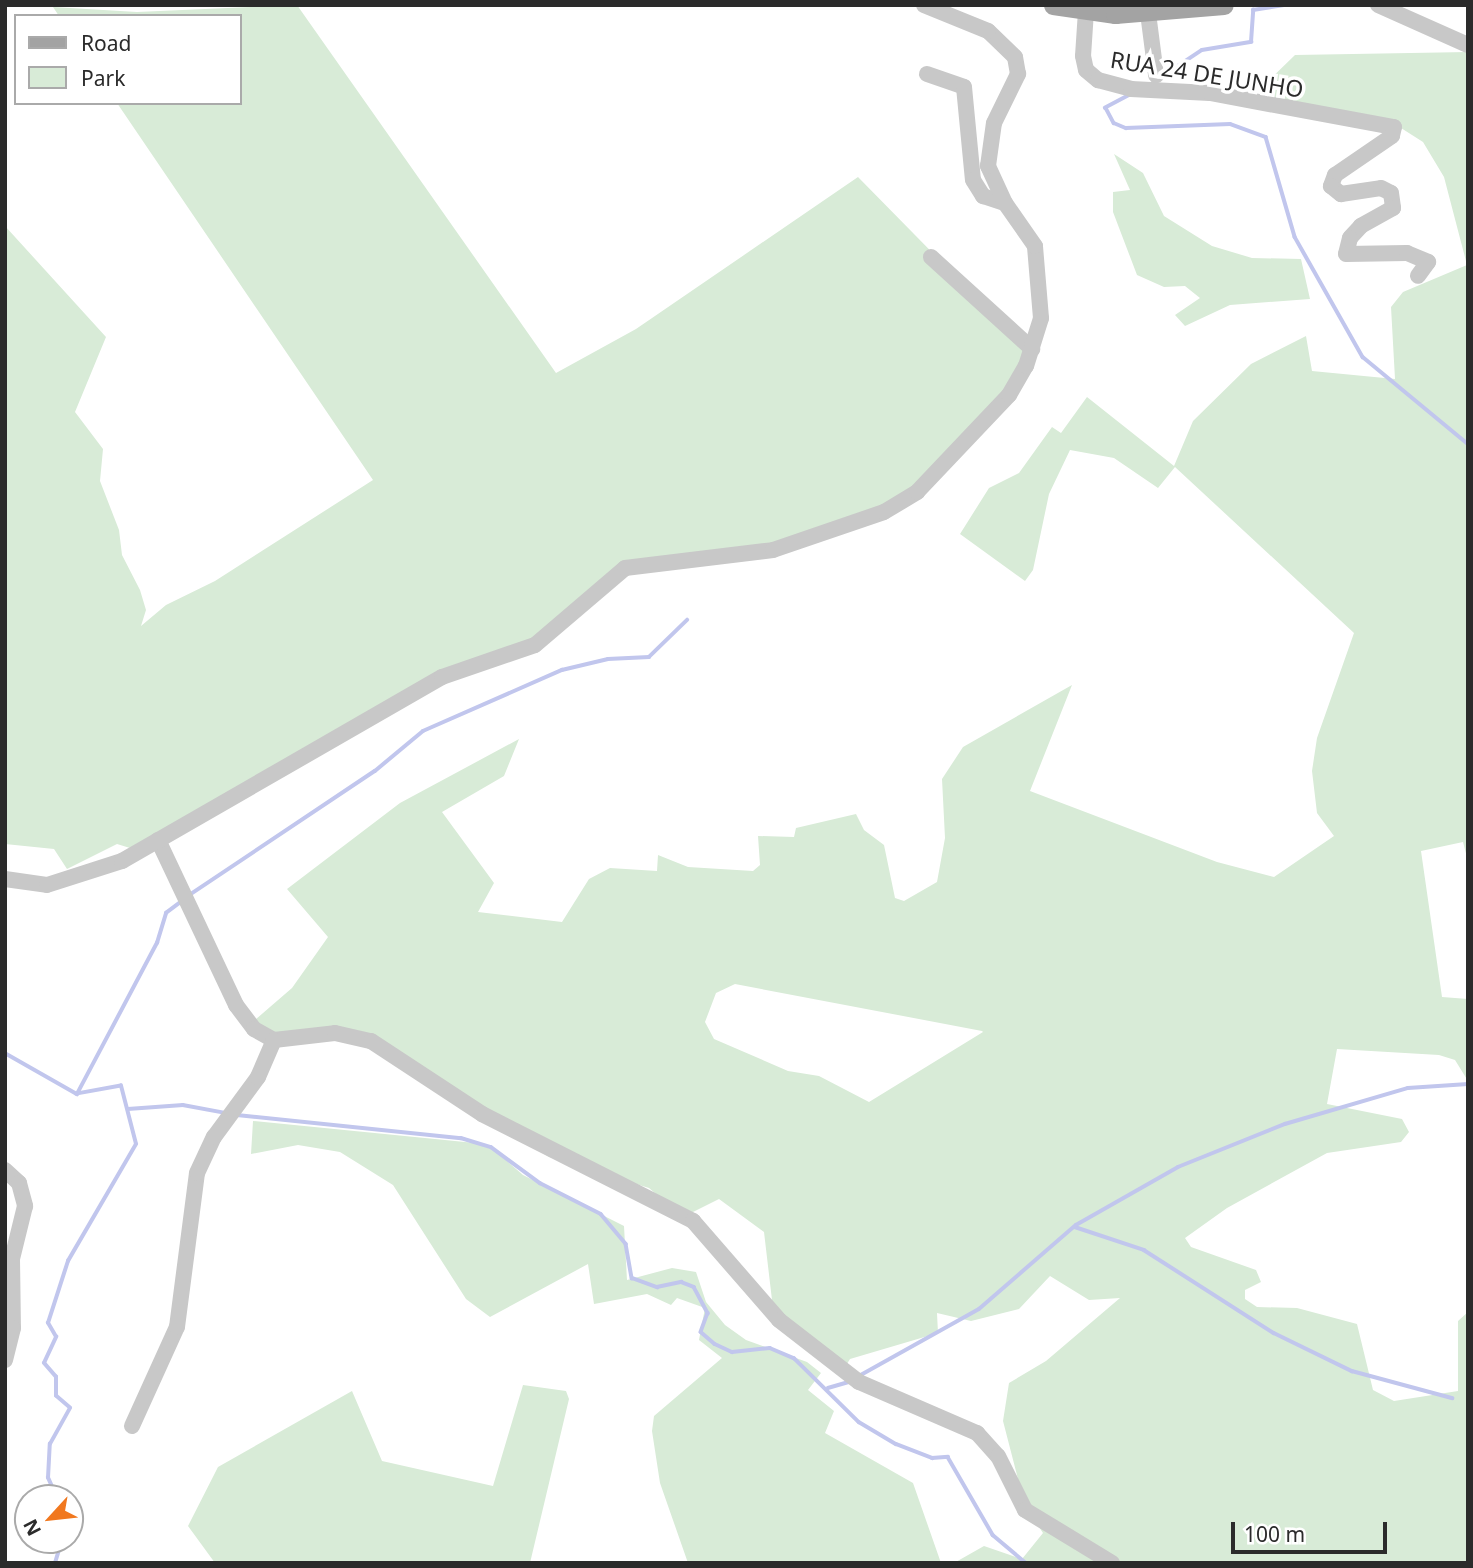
<!DOCTYPE html>
<style>
body{margin:0}
#map{position:relative;width:1473px;height:1568px;overflow:hidden;background:#fff;font-family:"Noto Sans",sans-serif}
div>[style]{position:absolute}
.green>*{inset:0;background:#d8ebd7}
.stream>*{height:3.5px;margin:-1.75px;padding:0 1.75px;transform-origin:1.75px;border-radius:1.75px;background:#c1c6ed}
.minor>*{height:16px;margin:-8px;padding:0 8px;transform-origin:8px;border-radius:8px;background:#c8c8c8}
.major>*{height:19px;margin:-9.5px;padding:0 9.5px;transform-origin:9.5px;border-radius:9.5px;background:#a3a3a3}
span{translate:-50% -50%;white-space:nowrap;text-align:center;line-height:1.15;-webkit-text-stroke:7px #fff;paint-order:stroke}
.street-label{font-size:23px;color:#2b2b2b}
.frame{position:absolute;inset:0;border:7px solid #2b2b2b;pointer-events:none}
.legend{position:absolute;left:14px;top:14px;width:228px;height:91px;box-sizing:border-box;background:#fff;border:2px solid #aaa;margin:0;padding:9px 12px;list-style:none;font-size:21px;color:#2b2b2b}
.legend li{display:flex;align-items:center;gap:14px;height:35px}
.legend b{width:35px;border:2px solid #aaa}
.north{position:absolute;left:14px;top:1484px;width:70px;height:70px;box-sizing:border-box;background:#fff;border:2px solid #aaa;border-radius:50%;rotate:243deg;font-size:19px;font-weight:700;line-height:28px;text-align:center;color:#2b2b2b}
.north::after{content:'';display:block;margin:auto;width:24px;height:32px;background:#f1781f;clip-path:polygon(50% 0,100% 100%,50% 72%,0 100%)}
.scale{position:absolute;left:1231px;top:1522px;width:156px;height:32px;box-sizing:border-box;border:4px solid #2b2b2b;border-top:0;padding-left:9px;font-size:21px;line-height:24px;white-space:nowrap;color:#2b2b2b;-webkit-text-stroke:5px #fff;paint-order:stroke}
</style>
<div id="map">
<div class="green">
<i style="clip-path:polygon(297px 5px,556px 373px,636px 329px,858px 177px,1027px 349px,1029px 368px,902px 509px,820px 538px,636px 570px,551px 631px,401px 702px,130px 848px,117px 844px,67px 869px,54px 849px,5px 844px,5px 226px,106px 337px,75px 412px,103px 449px,100px 481px,119px 530px,122px 555px,140px 590px,146px 610px,141px 626px,166px 605px,215px 581px,373px 480px,117px 103px,240px 103px,240px 16px,59px 16px,53px 7px,137px 12px)"></i>
<i style="clip-path:polygon(evenodd,1468px 52px,1468px 861px,1463px 842px,1421px 851px,1442px 997px,1468px 999px,1468px 1081px,1455px 1060px,1439px 1055px,1337px 1049px,1327px 1104px,1402px 1119px,1409px 1132px,1401px 1142px,1327px 1153px,1227px 1208px,1185px 1238px,1191px 1247px,1256px 1270px,1261px 1282px,1245px 1290px,1245px 1299px,1257px 1307px,1297px 1308px,1357px 1324px,1373px 1390px,1394px 1401px,1458px 1391px,1458px 1321px,1468px 1312px,1468px 1563px,954px 1563px,984px 1546px,1022px 1559px,1043px 1533px,1025px 1506px,1003px 1421px,1009px 1383px,1046px 1361px,1120px 1298px,1089px 1300px,1050px 1276px,1019px 1309px,971px 1321px,937px 1313px,938px 1333px,850px 1359px,842px 1372px,774px 1317px,764px 1232px,719px 1199px,683px 1217px,649px 1188px,549px 1157px,371px 1045px,346px 1037px,275px 1038px,248px 1026px,292px 988px,328px 937px,287px 889px,400px 803px,519px 739px,504px 776px,442px 812px,494px 883px,478px 912px,562px 922px,589px 879px,610px 868px,657px 871px,658px 855px,688px 867px,753px 871px,760px 865px,758px 836px,794px 837px,796px 828px,856px 814px,864px 830px,884px 845px,895px 898px,904px 901px,937px 882px,945px 838px,942px 779px,963px 747px,1072px 685px,1030px 791px,1217px 862px,1274px 877px,1334px 836px,1317px 813px,1312px 771px,1317px 738px,1354px 633px,1175px 467px,1158px 488px,1114px 458px,1070px 450px,1049px 494px,1033px 570px,1025px 581px,960px 534px,989px 488px,1019px 473px,1052px 427px,1061px 433px,1087px 397px,1174px 466px,1193px 421px,1251px 364px,1306px 336px,1312px 371px,1395px 379px,1391px 307px,1403px 292px,1467px 265px,1444px 177px,1423px 142px,1390px 121px,1270px 107px,1265px 84px,1295px 55px,1468px 52px,735px 984px,982px 1031px,983px 1032px,869px 1102px,819px 1076px,788px 1071px,714px 1039px,705px 1022px,716px 993px,735px 984px)"></i>
<i style="clip-path:polygon(1114px 154px,1143px 173px,1164px 216px,1212px 246px,1252px 258px,1301px 259px,1310px 299px,1230px 305px,1185px 326px,1175px 315px,1200px 298px,1185px 286px,1164px 287px,1137px 275px,1113px 212px,1113px 192px,1130px 190px)"></i>
<i style="clip-path:polygon(253px 1121px,475px 1143px,494px 1150px,523px 1175px,624px 1226px,627px 1280px,672px 1268px,696px 1272px,706px 1302px,725px 1325px,746px 1340px,807px 1362px,821px 1373px,808px 1390px,834px 1411px,825px 1433px,913px 1483px,941px 1563px,688px 1563px,660px 1483px,652px 1431px,654px 1416px,722px 1358px,699px 1340px,705px 1308px,677px 1298px,671px 1305px,647px 1294px,594px 1304px,588px 1264px,490px 1317px,466px 1299px,393px 1185px,340px 1152px,298px 1145px,251px 1154px)"></i>
<i style="clip-path:polygon(523px 1385px,566px 1391px,569px 1399px,530px 1563px,215px 1563px,188px 1526px,218px 1467px,352px 1391px,382px 1461px,493px 1486px)"></i>
</div>
<div class="stream">
<i style="left:1160px;top:78px;width:50px;rotate:-33.7deg"></i>
<i style="left:1202px;top:50px;width:50px;rotate:-9.3deg"></i>
<i style="left:1251px;top:42px;width:32px;rotate:-86deg"></i>
<i style="left:1253px;top:10px;width:31px;rotate:-9deg"></i>
<i style="left:1132px;top:94px;width:30px;rotate:152deg"></i>
<i style="left:1106px;top:108px;width:17px;rotate:62deg"></i>
<i style="left:1114px;top:123px;width:13px;rotate:23deg"></i>
<i style="left:1126px;top:128px;width:104px;rotate:-2.2deg"></i>
<i style="left:1230px;top:124px;width:38px;rotate:20deg"></i>
<i style="left:1266px;top:137px;width:104px;rotate:73.8deg"></i>
<i style="left:1295px;top:237px;width:138px;rotate:60.5deg"></i>
<i style="left:1363px;top:357px;width:136px;rotate:39.6deg"></i>
<i style="left:191px;top:894px;width:221px;rotate:-33.8deg"></i>
<i style="left:375px;top:771px;width:62px;rotate:-39.8deg"></i>
<i style="left:423px;top:731px;width:152px;rotate:-23.7deg"></i>
<i style="left:562px;top:670px;width:47px;rotate:-13.4deg"></i>
<i style="left:608px;top:659px;width:41px;rotate:-2.8deg"></i>
<i style="left:649px;top:657px;width:53px;rotate:-44.2deg"></i>
<i style="left:5px;top:1053px;width:83px;rotate:29.7deg"></i>
<i style="left:77px;top:1094px;width:171px;rotate:-62.1deg"></i>
<i style="left:157px;top:943px;width:31px;rotate:-73deg"></i>
<i style="left:166px;top:913px;width:20px;rotate:-37deg"></i>
<i style="left:128px;top:1109px;width:55px;rotate:-4.2deg"></i>
<i style="left:183px;top:1105px;width:44px;rotate:10.5deg"></i>
<i style="left:237px;top:1115px;width:225px;rotate:5.9deg"></i>
<i style="left:461px;top:1138px;width:31px;rotate:17deg"></i>
<i style="left:491px;top:1147px;width:61px;rotate:36.3deg"></i>
<i style="left:540px;top:1183px;width:68px;rotate:26.9deg"></i>
<i style="left:601px;top:1214px;width:39px;rotate:50deg"></i>
<i style="left:626px;top:1244px;width:35px;rotate:80deg"></i>
<i style="left:632px;top:1278px;width:27px;rotate:20deg"></i>
<i style="left:657px;top:1287px;width:25px;rotate:-12deg"></i>
<i style="left:681px;top:1282px;width:14px;rotate:21deg"></i>
<i style="left:694px;top:1287px;width:30px;rotate:62deg"></i>
<i style="left:708px;top:1313px;width:20px;rotate:110deg"></i>
<i style="left:701px;top:1332px;width:18px;rotate:41deg"></i>
<i style="left:715px;top:1344px;width:19px;rotate:25deg"></i>
<i style="left:732px;top:1352px;width:38px;rotate:-6deg"></i>
<i style="left:770px;top:1348px;width:26px;rotate:23deg"></i>
<i style="left:794px;top:1358px;width:91px;rotate:44.6deg"></i>
<i style="left:859px;top:1422px;width:43px;rotate:30.7deg"></i>
<i style="left:896px;top:1444px;width:39px;rotate:21deg"></i>
<i style="left:932px;top:1458px;width:16px;rotate:-4deg"></i>
<i style="left:948px;top:1457px;width:90px;rotate:60deg"></i>
<i style="left:993px;top:1535px;width:43px;rotate:40.3deg"></i>
<i style="left:1075px;top:1227px;width:73px;rotate:18.4deg"></i>
<i style="left:1144px;top:1250px;width:154px;rotate:32.6deg"></i>
<i style="left:1274px;top:1333px;width:87px;rotate:26deg"></i>
<i style="left:1352px;top:1371px;width:104px;rotate:15.1deg"></i>
<i style="left:859px;top:1376px;width:137px;rotate:-29.2deg"></i>
<i style="left:979px;top:1309px;width:128px;rotate:-40.9deg"></i>
<i style="left:1076px;top:1225px;width:117px;rotate:-29.6deg"></i>
<i style="left:1178px;top:1167px;width:115px;rotate:-21.9deg"></i>
<i style="left:1285px;top:1124px;width:128px;rotate:-16.3deg"></i>
<i style="left:1408px;top:1088px;width:60px;rotate:-3.8deg"></i>
<i style="left:828px;top:1388px;width:22px;rotate:-16deg"></i>
<i style="left:57px;top:1498px;width:22px;rotate:-114deg"></i>
<i style="left:48px;top:1478px;width:34px;rotate:-87deg"></i>
<i style="left:50px;top:1444px;width:41px;rotate:-60.9deg"></i>
<i style="left:70px;top:1408px;width:18px;rotate:-139deg"></i>
<i style="left:56px;top:1396px;width:19px;rotate:-90deg"></i>
<i style="left:56px;top:1377px;width:18px;rotate:-131deg"></i>
<i style="left:44px;top:1363px;width:29px;rotate:-65deg"></i>
<i style="left:56px;top:1337px;width:16px;rotate:-120deg"></i>
<i style="left:48px;top:1323px;width:65px;rotate:-72.1deg"></i>
<i style="left:68px;top:1261px;width:135px;rotate:-59.8deg"></i>
<i style="left:136px;top:1144px;width:60px;rotate:-104.5deg"></i>
<i style="left:121px;top:1086px;width:45px;rotate:169.7deg"></i>
<i style="left:55px;top:1563px;width:24px;rotate:-73deg"></i>
</div>
<div class="minor">
<i style="left:1378px;top:5px;width:98px;rotate:24deg"></i>
<i style="left:1086px;top:11px;width:45px;rotate:93.8deg"></i>
<i style="left:1083px;top:56px;width:14px;rotate:78deg"></i>
<i style="left:1086px;top:70px;width:16px;rotate:40deg"></i>
<i style="left:1098px;top:80px;width:34px;rotate:15deg"></i>
<i style="left:1131px;top:89px;width:79px;rotate:2.9deg"></i>
<i style="left:1210px;top:93px;width:187px;rotate:10.5deg"></i>
<i style="left:1394px;top:127px;width:9px;rotate:103deg"></i>
<i style="left:1392px;top:136px;width:69px;rotate:145.6deg"></i>
<i style="left:1335px;top:175px;width:12px;rotate:110deg"></i>
<i style="left:1331px;top:186px;width:13px;rotate:39deg"></i>
<i style="left:1341px;top:194px;width:40px;rotate:-8.5deg"></i>
<i style="left:1381px;top:188px;width:11px;rotate:27deg"></i>
<i style="left:1391px;top:193px;width:15px;rotate:82deg"></i>
<i style="left:1393px;top:208px;width:37px;rotate:151deg"></i>
<i style="left:1361px;top:226px;width:16px;rotate:133deg"></i>
<i style="left:1350px;top:238px;width:16px;rotate:104deg"></i>
<i style="left:1346px;top:254px;width:61px;rotate:-0.9deg"></i>
<i style="left:1407px;top:253px;width:23px;rotate:23deg"></i>
<i style="left:1428px;top:262px;width:17px;rotate:126deg"></i>
<i style="left:1148px;top:13px;width:63px;rotate:82.6deg"></i>
<i style="left:927px;top:74px;width:39px;rotate:19deg"></i>
<i style="left:964px;top:87px;width:93px;rotate:84.5deg"></i>
<i style="left:973px;top:180px;width:19px;rotate:58deg"></i>
<i style="left:983px;top:196px;width:23px;rotate:18deg"></i>
<i style="left:931px;top:257px;width:137px;rotate:42.3deg"></i>
<i style="left:158px;top:840px;width:183px;rotate:64.7deg"></i>
<i style="left:236px;top:1005px;width:30px;rotate:53deg"></i>
<i style="left:254px;top:1029px;width:23px;rotate:29deg"></i>
<i style="left:274px;top:1040px;width:61px;rotate:-6.5deg"></i>
<i style="left:335px;top:1033px;width:37px;rotate:13deg"></i>
<i style="left:371px;top:1041px;width:133px;rotate:33.3deg"></i>
<i style="left:482px;top:1114px;width:237px;rotate:26.9deg"></i>
<i style="left:693px;top:1221px;width:131px;rotate:49deg"></i>
<i style="left:779px;top:1320px;width:101px;rotate:37.8deg"></i>
<i style="left:859px;top:1382px;width:129px;rotate:23.4deg"></i>
<i style="left:977px;top:1433px;width:31px;rotate:48deg"></i>
<i style="left:998px;top:1456px;width:60px;rotate:63.4deg"></i>
<i style="left:1025px;top:1510px;width:102px;rotate:31.3deg"></i>
<i style="left:5px;top:879px;width:42px;rotate:8.1deg"></i>
<i style="left:47px;top:885px;width:79px;rotate:-17.7deg"></i>
<i style="left:122px;top:861px;width:369px;rotate:-29.9deg"></i>
<i style="left:442px;top:677px;width:98px;rotate:-19deg"></i>
<i style="left:535px;top:645px;width:118px;rotate:-40.5deg"></i>
<i style="left:625px;top:568px;width:149px;rotate:-6.9deg"></i>
<i style="left:773px;top:550px;width:117px;rotate:-18.9deg"></i>
<i style="left:884px;top:512px;width:39px;rotate:-31deg"></i>
<i style="left:917px;top:492px;width:134px;rotate:-46.5deg"></i>
<i style="left:1009px;top:395px;width:34px;rotate:-60deg"></i>
<i style="left:1026px;top:366px;width:50px;rotate:-72.6deg"></i>
<i style="left:1041px;top:318px;width:72px;rotate:-94.8deg"></i>
<i style="left:1035px;top:246px;width:52px;rotate:-124.9deg"></i>
<i style="left:1005px;top:203px;width:41px;rotate:-114.7deg"></i>
<i style="left:988px;top:166px;width:43px;rotate:-82.1deg"></i>
<i style="left:994px;top:123px;width:55px;rotate:-63.9deg"></i>
<i style="left:1018px;top:74px;width:17px;rotate:-100deg"></i>
<i style="left:1015px;top:57px;width:37px;rotate:-136deg"></i>
<i style="left:988px;top:31px;width:69px;rotate:-157.9deg"></i>
<i style="left:5px;top:1170px;width:19px;rotate:43deg"></i>
<i style="left:19px;top:1183px;width:24px;rotate:75deg"></i>
<i style="left:25px;top:1206px;width:55px;rotate:103.8deg"></i>
<i style="left:12px;top:1259px;width:69px;rotate:89.2deg"></i>
<i style="left:13px;top:1328px;width:33px;rotate:104deg"></i>
<i style="left:132px;top:1426px;width:109px;rotate:-65.6deg"></i>
<i style="left:177px;top:1327px;width:155px;rotate:-82.6deg"></i>
<i style="left:197px;top:1173px;width:40px;rotate:-65deg"></i>
<i style="left:214px;top:1137px;width:74px;rotate:-53.7deg"></i>
<i style="left:258px;top:1077px;width:40px;rotate:-66.6deg"></i>
</div>
<div class="major">
<i style="left:1053px;top:5px;width:63px;rotate:8.3deg"></i>
<i style="left:1115px;top:14px;width:109px;rotate:-4.7deg"></i>
</div>
<div class="street-label">
<span style="left:1207px;top:74px;rotate:9deg">RUA 24 DE JUNHO</span>
</div>
<div class="frame"></div>
<ul class="legend">
<li><b style="height:9px;background:#a3a3a3"></b>Road</li>
<li><b style="height:19px;background:#d8ebd7"></b>Park</li>
</ul>
<div class="north">N</div>
<div class="scale">100 m</div>
</div>
